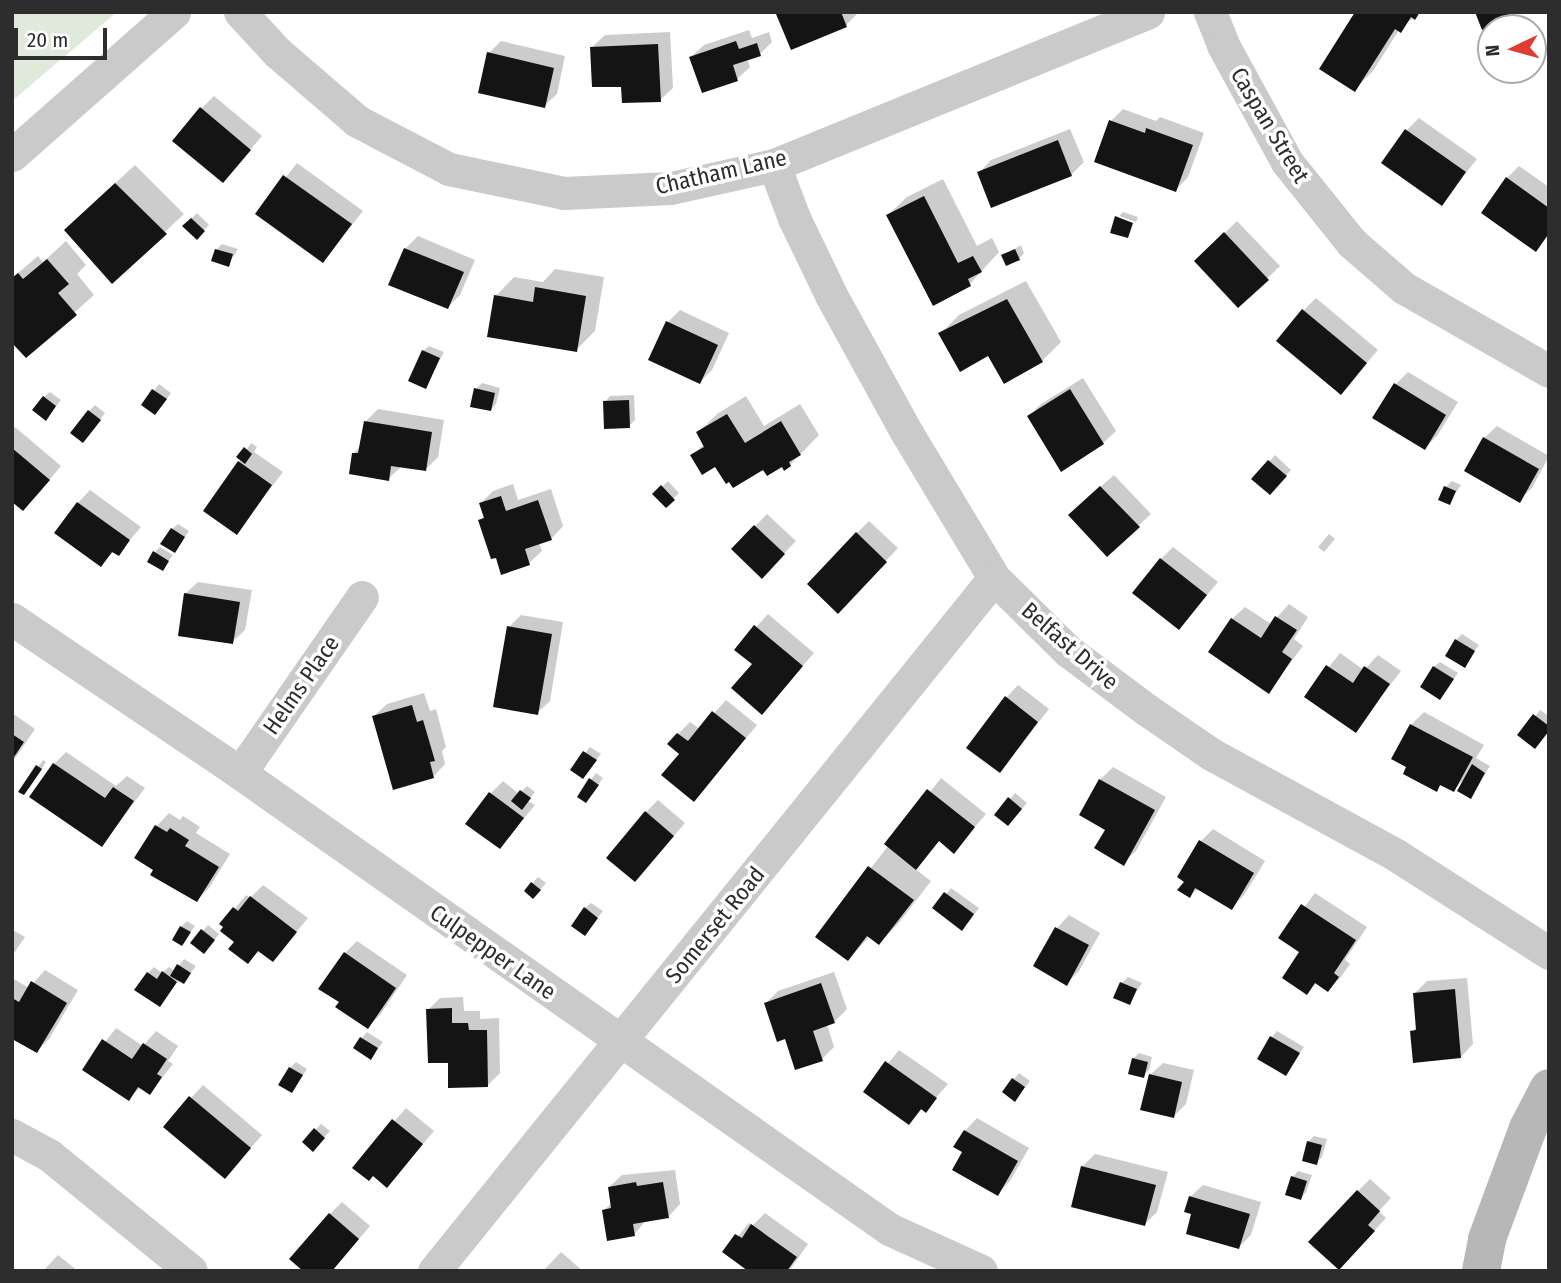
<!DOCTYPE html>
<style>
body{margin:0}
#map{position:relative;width:1561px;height:1283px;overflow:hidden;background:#fff;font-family:"Fira Sans Condensed",sans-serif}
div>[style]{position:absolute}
.green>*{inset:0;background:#e0eada}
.shadow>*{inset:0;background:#0003}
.building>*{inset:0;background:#141414}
.street>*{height:33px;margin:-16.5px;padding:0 16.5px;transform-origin:16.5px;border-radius:16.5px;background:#cacaca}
.secondary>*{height:38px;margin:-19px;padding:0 19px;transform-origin:19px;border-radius:19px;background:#b7b7b7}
span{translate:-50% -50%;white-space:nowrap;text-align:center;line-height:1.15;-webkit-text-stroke:7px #fff;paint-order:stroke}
.street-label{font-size:23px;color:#2d2d2d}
.frame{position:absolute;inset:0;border:14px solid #2d2d2d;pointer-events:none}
.north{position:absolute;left:1477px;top:14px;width:70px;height:70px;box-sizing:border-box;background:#fff;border:2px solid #ababab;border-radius:50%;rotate:265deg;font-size:19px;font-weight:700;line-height:28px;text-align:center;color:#2d2d2d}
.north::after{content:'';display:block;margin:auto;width:24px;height:32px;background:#e13c31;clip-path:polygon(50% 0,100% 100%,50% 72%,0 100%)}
.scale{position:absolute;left:14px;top:28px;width:93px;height:32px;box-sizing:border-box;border:4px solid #2d2d2d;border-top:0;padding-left:9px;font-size:21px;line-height:24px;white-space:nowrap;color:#2d2d2d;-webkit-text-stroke:5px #fff;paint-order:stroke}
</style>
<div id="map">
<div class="green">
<i style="clip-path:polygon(12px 12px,117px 12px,12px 101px)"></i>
</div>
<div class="shadow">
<i style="clip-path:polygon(780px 12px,858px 12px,858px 13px,846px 25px)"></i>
<i style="clip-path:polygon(1357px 12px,1420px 12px,1399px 30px,1373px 71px,1354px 90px)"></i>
<i style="clip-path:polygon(749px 30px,752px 38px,769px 32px,772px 42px,760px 54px,747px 59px,750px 67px,737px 79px,691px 57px,704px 45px)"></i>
<i style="clip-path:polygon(670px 32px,673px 88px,660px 100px,623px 85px,592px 47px,605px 35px)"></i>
<i style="clip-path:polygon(501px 41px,565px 56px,557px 94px,544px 106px,489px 53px)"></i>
<i style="clip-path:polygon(214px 96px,262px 136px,235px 168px,201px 109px)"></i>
<i style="clip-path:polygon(1123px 109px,1156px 121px,1160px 117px,1204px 133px,1188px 177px,1176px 190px,1111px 121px)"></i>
<i style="clip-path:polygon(1419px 118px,1477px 159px,1441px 204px,1407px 130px)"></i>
<i style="clip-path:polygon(1070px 129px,1084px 162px,1071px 175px,979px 173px,991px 160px)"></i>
<i style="clip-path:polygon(297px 163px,363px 211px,323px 261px,258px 213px)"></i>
<i style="clip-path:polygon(135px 165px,184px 214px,112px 281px,85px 211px)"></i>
<i style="clip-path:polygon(1519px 166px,1549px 187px,1549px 236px,1536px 249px,1507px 178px)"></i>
<i style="clip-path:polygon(943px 179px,977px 246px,992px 238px,999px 252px,970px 284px,888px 215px,907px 197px)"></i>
<i style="clip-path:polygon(1123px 212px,1138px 217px,1136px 222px,1119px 216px)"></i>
<i style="clip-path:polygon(197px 213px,209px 225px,197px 237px,184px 226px)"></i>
<i style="clip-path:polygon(1237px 221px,1280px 266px,1239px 306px,1196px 261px)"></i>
<i style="clip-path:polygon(418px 236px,475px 260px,460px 295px,448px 307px,405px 249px)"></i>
<i style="clip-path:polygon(66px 241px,86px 265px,77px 274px,94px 295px,26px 356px,12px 278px,38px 256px,43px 262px)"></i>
<i style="clip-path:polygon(222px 244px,238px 249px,228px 265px,216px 250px)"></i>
<i style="clip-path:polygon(1021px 245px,1024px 253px,1019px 259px,1003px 256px)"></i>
<i style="clip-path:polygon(555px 269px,604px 277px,595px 331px,576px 350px,496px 296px,514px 277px,543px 282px)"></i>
<i style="clip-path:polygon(1026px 281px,1061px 342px,1042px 361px,989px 354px,941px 333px,959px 315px)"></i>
<i style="clip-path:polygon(1316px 298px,1378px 350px,1341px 392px,1303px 311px)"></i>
<i style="clip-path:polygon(680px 310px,729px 333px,712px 370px,700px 382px,668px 322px)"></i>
<i style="clip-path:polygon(429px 346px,444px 352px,425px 387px,423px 351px)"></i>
<i style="clip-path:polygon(1408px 372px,1458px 402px,1437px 436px,1425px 448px,1396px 384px)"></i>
<i style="clip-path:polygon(1083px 378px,1116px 431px,1103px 443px,1029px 416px,1041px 404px)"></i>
<i style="clip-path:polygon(482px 383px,500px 388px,496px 404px,491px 410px,476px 389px)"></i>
<i style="clip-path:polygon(159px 384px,171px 393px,161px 407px,143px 405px)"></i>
<i style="clip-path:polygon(50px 392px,61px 400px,51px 413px,44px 397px)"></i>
<i style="clip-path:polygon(634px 395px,635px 420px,629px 426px,605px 402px,610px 396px)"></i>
<i style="clip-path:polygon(746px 396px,764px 426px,800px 404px,819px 435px,790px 465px,763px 467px,716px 465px,692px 456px,704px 444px,698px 433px,717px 414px)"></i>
<i style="clip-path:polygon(95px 405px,105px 413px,88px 435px,89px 411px)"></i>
<i style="clip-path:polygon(378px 409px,444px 420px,438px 457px,425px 470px,401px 467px,388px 479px,354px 453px,361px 446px,365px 422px)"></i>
<i style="clip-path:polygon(1497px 426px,1549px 456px,1532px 488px,1519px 500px,1484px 438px)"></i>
<i style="clip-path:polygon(15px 427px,61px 466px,35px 497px,12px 500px,12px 430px)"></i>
<i style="clip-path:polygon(251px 443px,257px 447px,254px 452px,283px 472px,237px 532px,239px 462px)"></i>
<i style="clip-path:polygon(1275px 455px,1291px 470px,1276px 487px,1254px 478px)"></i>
<i style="clip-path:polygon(1114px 475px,1151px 514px,1138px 526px,1082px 503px)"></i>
<i style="clip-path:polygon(668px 481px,679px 493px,666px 506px,655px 494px)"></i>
<i style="clip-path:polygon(1452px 481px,1461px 485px,1449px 503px,1446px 487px)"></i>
<i style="clip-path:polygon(513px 484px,518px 500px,551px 489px,563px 526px,551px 539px,539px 543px,542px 551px,529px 563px,503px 573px,480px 521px,485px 516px,481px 503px,493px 491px)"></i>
<i style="clip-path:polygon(90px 490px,141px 527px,118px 554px,114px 551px,101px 565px,78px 503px)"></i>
<i style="clip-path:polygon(767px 514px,796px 541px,774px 564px,733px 549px)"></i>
<i style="clip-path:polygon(869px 521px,898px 548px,850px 599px,857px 533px)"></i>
<i style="clip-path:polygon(178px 524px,189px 531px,175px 551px,172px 529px)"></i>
<i style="clip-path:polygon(1329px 534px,1335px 539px,1324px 552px,1318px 547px)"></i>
<i style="clip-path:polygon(160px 547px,173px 555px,162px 569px,155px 552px)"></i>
<i style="clip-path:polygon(1173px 547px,1218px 582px,1179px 628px,1161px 559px)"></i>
<i style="clip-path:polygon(198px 582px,252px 590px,245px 630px,232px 642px,185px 594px)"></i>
<i style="clip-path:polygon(1289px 604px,1308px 617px,1294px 639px,1303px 646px,1269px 691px,1232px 619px,1245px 607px,1271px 624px)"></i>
<i style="clip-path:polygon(768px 614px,814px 653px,762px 712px,754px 664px,736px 649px)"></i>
<i style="clip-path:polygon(521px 615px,563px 622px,550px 701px,537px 713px,509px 627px)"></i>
<i style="clip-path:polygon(1462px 634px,1479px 645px,1465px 665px,1456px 640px)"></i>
<i style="clip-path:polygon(1340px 653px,1364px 670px,1378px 655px,1401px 671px,1355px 730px,1306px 696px)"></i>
<i style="clip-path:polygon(1440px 662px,1458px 673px,1440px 698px,1434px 667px)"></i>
<i style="clip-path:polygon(1018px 685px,1049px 709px,1000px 771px,1006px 698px)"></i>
<i style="clip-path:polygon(424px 693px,430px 711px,436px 709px,446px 747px,442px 751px,445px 764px,433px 777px,374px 716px,387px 704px)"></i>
<i style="clip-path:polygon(726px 700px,757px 725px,694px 800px,678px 734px,690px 722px,700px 729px)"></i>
<i style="clip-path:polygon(1540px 710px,1549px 716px,1549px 730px,1520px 735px)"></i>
<i style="clip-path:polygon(1424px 712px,1484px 745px,1476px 758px,1490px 766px,1470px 797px,1463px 780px,1454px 790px,1442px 784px,1436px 790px,1408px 766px,1393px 758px,1411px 725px)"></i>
<i style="clip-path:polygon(12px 713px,35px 729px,12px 763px)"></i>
<i style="clip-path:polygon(590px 747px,601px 754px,583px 777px,585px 753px)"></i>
<i style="clip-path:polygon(66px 752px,116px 786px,127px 776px,145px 788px,102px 845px,54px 764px)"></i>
<i style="clip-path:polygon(43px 760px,46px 762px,30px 787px,24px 793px,21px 791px)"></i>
<i style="clip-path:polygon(1113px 767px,1166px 797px,1136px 851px,1123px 863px,1107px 829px,1081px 814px,1100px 780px)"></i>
<i style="clip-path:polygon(596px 773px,603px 778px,591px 795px,579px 796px)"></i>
<i style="clip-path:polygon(941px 778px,986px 814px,954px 851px,940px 840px,915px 869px,931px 881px,898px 924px,879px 943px,870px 936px,848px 959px,818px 936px)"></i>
<i style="clip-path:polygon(503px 781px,519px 794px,527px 786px,535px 792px,528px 801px,535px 805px,500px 847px,490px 794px)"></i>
<i style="clip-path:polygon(1015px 793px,1027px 803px,1014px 818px,1010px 799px)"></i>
<i style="clip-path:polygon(658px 800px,685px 823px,647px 867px,646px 812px)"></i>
<i style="clip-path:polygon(169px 813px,180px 820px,183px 816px,200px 827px,196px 833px,230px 854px,209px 888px,197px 900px,137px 858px,157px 826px)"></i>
<i style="clip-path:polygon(1213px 829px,1265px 861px,1244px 895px,1232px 908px,1198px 888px,1190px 896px,1186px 881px,1200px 842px)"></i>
<i style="clip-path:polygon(538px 877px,546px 883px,539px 891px,526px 891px)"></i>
<i style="clip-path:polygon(263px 885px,308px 918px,273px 960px,260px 950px,247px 962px,222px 924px,246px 895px,250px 898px)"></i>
<i style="clip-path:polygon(951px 888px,979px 908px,968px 923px,935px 908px)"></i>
<i style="clip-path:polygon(1315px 893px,1367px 927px,1345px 960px,1350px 964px,1340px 978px,1328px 990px,1317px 982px,1307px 993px,1301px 952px,1281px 938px)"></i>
<i style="clip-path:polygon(591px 903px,603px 911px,585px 934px,585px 908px)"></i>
<i style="clip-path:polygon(1069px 915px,1100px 933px,1079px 971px,1066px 984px,1035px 966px,1057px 928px)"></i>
<i style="clip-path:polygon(187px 921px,195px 926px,182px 944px,181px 927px)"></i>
<i style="clip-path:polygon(208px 925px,219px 934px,210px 946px,203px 931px)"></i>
<i style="clip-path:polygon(13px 930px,25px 937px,12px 956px,12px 931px)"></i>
<i style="clip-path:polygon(357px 941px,407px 975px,380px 1015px,368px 1027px,341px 1001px,345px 953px)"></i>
<i style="clip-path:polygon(184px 959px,196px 966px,184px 982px,179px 979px,165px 999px,148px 973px,154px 967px,162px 973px,169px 967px,175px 971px)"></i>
<i style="clip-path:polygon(45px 970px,78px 990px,49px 1039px,37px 1051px,12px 1037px,12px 978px,29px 988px)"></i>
<i style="clip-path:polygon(834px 972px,847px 1009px,834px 1022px,827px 1024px,834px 1047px,822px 1059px,786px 1037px,766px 1003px,778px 991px)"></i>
<i style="clip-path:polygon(1128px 977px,1142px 983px,1129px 1003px,1122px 983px)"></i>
<i style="clip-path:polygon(1467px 978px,1473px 1044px,1461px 1057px,1412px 1032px,1418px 1026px,1415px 993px,1427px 981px)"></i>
<i style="clip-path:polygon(463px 997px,464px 1011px,480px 1011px,480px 1019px,499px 1018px,500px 1073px,488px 1085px,449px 1061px,428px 1010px,440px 998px)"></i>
<i style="clip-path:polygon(116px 1028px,143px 1046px,156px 1031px,178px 1046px,168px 1061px,173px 1064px,150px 1093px,141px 1087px,128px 1099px,84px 1069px)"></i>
<i style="clip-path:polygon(1277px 1031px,1304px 1047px,1286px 1074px,1272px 1037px)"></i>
<i style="clip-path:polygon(367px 1032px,383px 1042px,371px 1058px,362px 1038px)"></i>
<i style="clip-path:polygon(899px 1050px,948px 1084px,925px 1110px,923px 1108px,909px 1123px,865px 1092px)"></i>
<i style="clip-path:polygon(1139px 1053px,1152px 1057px,1149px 1070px,1143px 1076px,1133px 1059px)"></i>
<i style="clip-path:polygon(296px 1062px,307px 1069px,292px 1091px,290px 1068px)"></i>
<i style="clip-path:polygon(1163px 1063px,1194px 1070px,1186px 1104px,1174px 1116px,1150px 1075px)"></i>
<i style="clip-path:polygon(1019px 1073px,1030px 1081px,1015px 1100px,1004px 1092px)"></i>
<i style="clip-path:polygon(203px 1085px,262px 1135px,237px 1164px,165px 1126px)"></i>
<i style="clip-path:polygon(406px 1108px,434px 1131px,387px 1185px,374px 1174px,355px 1167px)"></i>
<i style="clip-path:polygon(977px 1118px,1029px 1148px,1010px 1181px,998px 1193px,964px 1152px,965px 1131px)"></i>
<i style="clip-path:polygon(321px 1124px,330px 1131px,313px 1149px,304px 1142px)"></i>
<i style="clip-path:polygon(1314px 1136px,1327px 1139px,1322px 1157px,1316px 1163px,1308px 1142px)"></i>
<i style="clip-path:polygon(1095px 1154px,1168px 1172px,1157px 1212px,1145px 1224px,1082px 1167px)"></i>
<i style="clip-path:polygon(675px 1170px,680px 1204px,668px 1217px,646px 1220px,634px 1235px,604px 1210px,612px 1203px,609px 1187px,622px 1175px)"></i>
<i style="clip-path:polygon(1298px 1171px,1312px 1175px,1306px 1192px,1301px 1198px,1293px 1177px)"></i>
<i style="clip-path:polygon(1370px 1179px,1391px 1198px,1379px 1211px,1386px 1218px,1351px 1256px,1358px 1191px)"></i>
<i style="clip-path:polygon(1203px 1185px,1261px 1202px,1251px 1235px,1239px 1247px,1194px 1213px,1190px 1197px)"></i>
<i style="clip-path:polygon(342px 1202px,370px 1226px,332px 1271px,330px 1214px)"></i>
<i style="clip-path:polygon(765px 1213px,808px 1244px,789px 1271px,751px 1271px,725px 1252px,749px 1223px,753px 1225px)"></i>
<i style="clip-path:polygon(561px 1252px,583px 1271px,543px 1271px)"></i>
<i style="clip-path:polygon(58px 1255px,78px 1271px,43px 1271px)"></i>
</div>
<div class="building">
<i style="clip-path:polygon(779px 12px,841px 12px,847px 27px,791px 50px,776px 14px)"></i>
<i style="clip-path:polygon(1355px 12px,1420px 12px,1415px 20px,1411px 17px,1401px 33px,1395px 29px,1355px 92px,1319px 69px)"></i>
<i style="clip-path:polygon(1475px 12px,1508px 12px,1510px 18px,1482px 30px)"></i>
<i style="clip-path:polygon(736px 41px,739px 49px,757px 43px,761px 56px,733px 65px,738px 81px,702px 93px,689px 57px)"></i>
<i style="clip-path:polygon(658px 44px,661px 102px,622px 103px,621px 87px,592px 87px,590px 47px)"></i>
<i style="clip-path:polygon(487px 52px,554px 68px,545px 108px,478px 93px)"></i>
<i style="clip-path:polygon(200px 107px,251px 150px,223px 183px,172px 141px)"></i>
<i style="clip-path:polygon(1109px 120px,1145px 133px,1146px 128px,1193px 145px,1176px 192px,1094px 162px)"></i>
<i style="clip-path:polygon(1405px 129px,1466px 172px,1442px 206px,1381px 163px)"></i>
<i style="clip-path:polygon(1058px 140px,1072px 176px,991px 208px,977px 172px)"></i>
<i style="clip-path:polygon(283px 175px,352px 224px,323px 263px,255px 214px)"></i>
<i style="clip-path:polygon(1506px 177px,1549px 208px,1549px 233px,1536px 252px,1481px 213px)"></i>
<i style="clip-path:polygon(115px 183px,167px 234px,112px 284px,64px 230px)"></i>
<i style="clip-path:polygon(924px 196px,958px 263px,973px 256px,982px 272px,968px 279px,971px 286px,933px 306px,886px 215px)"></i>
<i style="clip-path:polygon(1115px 216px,1133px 223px,1128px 238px,1110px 233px)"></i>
<i style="clip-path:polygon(191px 218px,205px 231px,197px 240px,182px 226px)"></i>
<i style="clip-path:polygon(1224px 232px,1269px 280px,1238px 308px,1194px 261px)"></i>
<i style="clip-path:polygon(404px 248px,464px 272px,448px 309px,388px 285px)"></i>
<i style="clip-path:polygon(215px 249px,233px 254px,229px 267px,211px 261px)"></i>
<i style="clip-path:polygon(1015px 249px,1020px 260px,1006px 266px,1001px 255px)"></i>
<i style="clip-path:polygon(47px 259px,69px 284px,58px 293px,77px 315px,26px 358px,12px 343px,12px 278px,18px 273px,23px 279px)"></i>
<i style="clip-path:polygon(535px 287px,586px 296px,577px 352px,487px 337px,494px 295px,533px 302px)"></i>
<i style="clip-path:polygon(1007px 299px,1043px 362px,1004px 384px,988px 356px,960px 372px,938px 333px)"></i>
<i style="clip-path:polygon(1302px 309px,1367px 363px,1341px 395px,1276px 341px)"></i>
<i style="clip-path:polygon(666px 321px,718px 345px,700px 384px,648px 360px)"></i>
<i style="clip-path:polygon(422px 350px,440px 358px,426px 389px,408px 381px)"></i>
<i style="clip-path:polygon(1394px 383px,1446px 415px,1425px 450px,1372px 418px)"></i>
<i style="clip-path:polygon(474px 388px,495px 393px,491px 411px,470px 407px)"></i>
<i style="clip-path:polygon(152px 389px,167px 399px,155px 415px,141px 405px)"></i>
<i style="clip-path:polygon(1070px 389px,1104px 444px,1061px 472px,1027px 416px)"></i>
<i style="clip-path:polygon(43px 396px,56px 406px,46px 421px,32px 410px)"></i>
<i style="clip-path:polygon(629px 400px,630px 428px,604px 429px,603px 401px)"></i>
<i style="clip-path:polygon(88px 410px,101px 420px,83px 443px,70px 433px)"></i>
<i style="clip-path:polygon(727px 414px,745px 443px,781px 421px,801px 455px,789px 462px,791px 466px,784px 471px,782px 467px,767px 476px,763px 470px,733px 488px,729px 482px,726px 484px,715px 467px,702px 475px,690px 455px,704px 447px,696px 432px)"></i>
<i style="clip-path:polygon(364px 421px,432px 432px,426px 471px,391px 466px,389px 481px,349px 474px,352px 453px,358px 453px)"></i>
<i style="clip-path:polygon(1483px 437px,1539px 469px,1520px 503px,1464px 471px)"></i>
<i style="clip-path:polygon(244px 447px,252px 454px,245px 464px,236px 457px)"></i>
<i style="clip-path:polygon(12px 448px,50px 480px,23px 511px,12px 502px)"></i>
<i style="clip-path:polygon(1268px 460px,1287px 476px,1270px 495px,1251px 479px)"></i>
<i style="clip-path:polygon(238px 461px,272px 485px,237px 535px,203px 511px)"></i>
<i style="clip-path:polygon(661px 485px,675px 500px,666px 508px,652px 494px)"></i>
<i style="clip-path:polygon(1100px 486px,1140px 527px,1107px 557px,1068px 515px)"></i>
<i style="clip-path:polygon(1444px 486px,1456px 491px,1450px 505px,1438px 500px)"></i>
<i style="clip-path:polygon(501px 496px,506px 511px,538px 500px,552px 540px,525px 549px,530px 565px,501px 575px,496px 558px,491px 559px,478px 520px,484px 518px,479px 503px)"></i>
<i style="clip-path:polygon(77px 502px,130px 540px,119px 556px,112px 552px,101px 567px,54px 533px)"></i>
<i style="clip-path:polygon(754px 525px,785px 554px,762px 579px,731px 549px)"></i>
<i style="clip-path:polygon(171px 528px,185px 537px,175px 553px,160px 544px)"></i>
<i style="clip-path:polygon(856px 532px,887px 562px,838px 614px,807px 584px)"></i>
<i style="clip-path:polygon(153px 551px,169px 561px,163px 571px,147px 562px)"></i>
<i style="clip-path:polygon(1160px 558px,1207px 595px,1179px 630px,1132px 593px)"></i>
<i style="clip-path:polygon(184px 593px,240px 602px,233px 644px,178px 636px)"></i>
<i style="clip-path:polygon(1275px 616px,1297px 630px,1282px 652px,1292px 659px,1269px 694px,1208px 652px,1231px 618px,1261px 638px)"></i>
<i style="clip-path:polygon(754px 625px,803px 666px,762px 715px,731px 688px,752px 664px,734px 650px)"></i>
<i style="clip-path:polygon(507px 626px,552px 634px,538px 715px,493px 707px)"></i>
<i style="clip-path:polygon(1455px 639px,1475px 651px,1465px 668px,1445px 656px)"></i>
<i style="clip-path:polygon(1326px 665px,1353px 683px,1364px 666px,1390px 684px,1356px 733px,1304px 697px)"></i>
<i style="clip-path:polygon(1433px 666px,1454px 679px,1440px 700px,1420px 687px)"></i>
<i style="clip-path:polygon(1005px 696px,1038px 722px,1000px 773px,966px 748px)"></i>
<i style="clip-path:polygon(412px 705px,417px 722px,423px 720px,435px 761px,430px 762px,434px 778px,393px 790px,372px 716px)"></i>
<i style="clip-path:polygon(712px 711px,746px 738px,694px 802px,661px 775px,679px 754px,667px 744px,677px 733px,688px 741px)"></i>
<i style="clip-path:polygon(1533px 714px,1549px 726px,1549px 731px,1535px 749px,1517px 735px)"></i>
<i style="clip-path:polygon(1410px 724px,1473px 757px,1454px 792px,1440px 785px,1437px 792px,1403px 774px,1406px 767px,1391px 759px)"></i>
<i style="clip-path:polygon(12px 734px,24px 742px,12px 760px)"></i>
<i style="clip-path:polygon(583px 751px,597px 760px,583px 779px,570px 770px)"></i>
<i style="clip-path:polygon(53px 763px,105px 798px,113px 787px,134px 801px,102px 847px,29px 797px)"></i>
<i style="clip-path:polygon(1472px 764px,1485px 773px,1471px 799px,1457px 791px)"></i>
<i style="clip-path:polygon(36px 765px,42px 769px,24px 795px,18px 792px)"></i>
<i style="clip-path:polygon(589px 778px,599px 785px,586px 803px,577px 797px)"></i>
<i style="clip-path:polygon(1099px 779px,1155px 810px,1124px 866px,1094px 848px,1105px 830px,1079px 815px)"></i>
<i style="clip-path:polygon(927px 789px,975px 827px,954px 854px,939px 841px,916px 870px,884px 844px)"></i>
<i style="clip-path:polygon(520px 790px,531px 798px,522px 810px,511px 801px)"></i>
<i style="clip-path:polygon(489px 792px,524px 818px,500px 849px,465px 824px)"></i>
<i style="clip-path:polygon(1008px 797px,1022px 809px,1008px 826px,994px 815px)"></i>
<i style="clip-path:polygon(645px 811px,674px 836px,635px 882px,606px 858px)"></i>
<i style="clip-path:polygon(155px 825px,167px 832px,170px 828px,189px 840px,185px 846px,219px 867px,197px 902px,150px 875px,153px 870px,134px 858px)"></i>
<i style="clip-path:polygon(1199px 840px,1254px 873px,1232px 910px,1195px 888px,1190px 898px,1177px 890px,1184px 882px,1177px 877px)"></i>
<i style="clip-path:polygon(868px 866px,914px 900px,879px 945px,867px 936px,848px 961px,815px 937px)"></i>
<i style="clip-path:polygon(531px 882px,541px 890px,533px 899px,524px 891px)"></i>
<i style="clip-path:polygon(944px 892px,974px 914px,962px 931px,932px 908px)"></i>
<i style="clip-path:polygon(250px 896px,297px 932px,273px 962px,258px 951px,248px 964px,228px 949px,234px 942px,220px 931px,223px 927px,219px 924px,233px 907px,238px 911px)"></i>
<i style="clip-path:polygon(1301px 904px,1356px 940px,1334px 973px,1339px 977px,1328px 992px,1315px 983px,1307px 995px,1282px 978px,1299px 952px,1278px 938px)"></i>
<i style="clip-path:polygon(584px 907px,598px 918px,585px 936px,571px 926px)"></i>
<i style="clip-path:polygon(180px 926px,191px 932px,182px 946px,172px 940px)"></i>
<i style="clip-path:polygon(1055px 927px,1089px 945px,1067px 986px,1033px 966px)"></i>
<i style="clip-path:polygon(201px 929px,215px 940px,204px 954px,190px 943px)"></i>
<i style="clip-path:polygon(344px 952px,396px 988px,368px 1029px,335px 1007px,339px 1002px,318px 989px)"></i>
<i style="clip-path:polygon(177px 964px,191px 973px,184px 984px,170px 976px)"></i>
<i style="clip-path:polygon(162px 971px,177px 982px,160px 1007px,134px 990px,147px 972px,157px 979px)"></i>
<i style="clip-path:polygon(31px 981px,67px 1003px,37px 1053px,12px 1039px,12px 998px,19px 1002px)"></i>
<i style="clip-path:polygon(1120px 982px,1137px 989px,1130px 1005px,1113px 998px)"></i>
<i style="clip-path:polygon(821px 983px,835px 1023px,813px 1031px,823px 1061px,795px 1070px,785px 1039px,777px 1042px,764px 1003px)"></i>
<i style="clip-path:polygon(1455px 989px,1461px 1058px,1413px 1063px,1410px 1031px,1416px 1030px,1413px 993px)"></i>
<i style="clip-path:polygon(452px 1008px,452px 1023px,468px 1023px,469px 1030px,487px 1030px,488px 1087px,448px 1088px,448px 1063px,428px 1063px,426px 1009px)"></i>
<i style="clip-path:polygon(1270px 1036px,1300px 1053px,1286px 1076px,1257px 1059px)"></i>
<i style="clip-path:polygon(360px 1037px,378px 1048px,371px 1060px,353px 1048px)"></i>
<i style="clip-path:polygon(102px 1039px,132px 1059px,143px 1043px,167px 1059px,157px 1074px,162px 1077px,150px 1095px,138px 1087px,129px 1101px,82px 1070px)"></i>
<i style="clip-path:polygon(1132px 1058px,1148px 1062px,1144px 1078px,1128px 1074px)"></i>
<i style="clip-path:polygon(885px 1061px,937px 1098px,926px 1113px,921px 1109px,909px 1125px,863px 1092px)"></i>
<i style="clip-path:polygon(289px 1067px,303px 1075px,292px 1093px,278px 1085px)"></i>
<i style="clip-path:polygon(1149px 1074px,1182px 1082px,1174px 1118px,1140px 1110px)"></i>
<i style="clip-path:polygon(1012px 1078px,1025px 1087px,1015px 1102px,1002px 1092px)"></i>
<i style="clip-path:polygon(189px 1096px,251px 1148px,225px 1179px,163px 1127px)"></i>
<i style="clip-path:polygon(392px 1119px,423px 1144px,387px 1188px,373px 1176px,369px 1181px,352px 1168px)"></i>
<i style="clip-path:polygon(314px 1128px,325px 1138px,313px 1152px,302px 1142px)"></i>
<i style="clip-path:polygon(964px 1130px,1018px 1161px,998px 1196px,952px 1170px,962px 1152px,953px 1147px)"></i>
<i style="clip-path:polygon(1307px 1141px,1322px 1145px,1317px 1165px,1302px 1161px)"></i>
<i style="clip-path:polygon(1081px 1166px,1156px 1185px,1145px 1226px,1071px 1207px)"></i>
<i style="clip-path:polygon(1291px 1176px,1307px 1181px,1301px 1200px,1285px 1195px)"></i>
<i style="clip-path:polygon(636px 1182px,637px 1186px,663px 1182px,669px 1218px,633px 1224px,635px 1236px,607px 1241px,602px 1210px,611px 1208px,608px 1187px)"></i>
<i style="clip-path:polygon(1357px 1190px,1380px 1211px,1368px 1225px,1375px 1231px,1339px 1270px,1308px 1242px)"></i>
<i style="clip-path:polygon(1189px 1196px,1250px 1214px,1239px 1249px,1186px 1234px,1191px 1214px,1184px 1212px)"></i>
<i style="clip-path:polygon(329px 1213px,359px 1239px,332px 1271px,303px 1271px,289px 1259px)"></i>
<i style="clip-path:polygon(751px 1224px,797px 1257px,787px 1271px,748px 1271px,722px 1252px,735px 1234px,742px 1238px)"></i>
</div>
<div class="street">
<i style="left:240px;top:12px;width:56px;rotate:47.2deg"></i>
<i style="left:278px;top:53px;width:104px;rotate:40.7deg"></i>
<i style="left:357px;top:121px;width:104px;rotate:27.6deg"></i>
<i style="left:449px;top:169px;width:117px;rotate:11.8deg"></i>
<i style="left:564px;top:193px;width:107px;rotate:-2.7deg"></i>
<i style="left:671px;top:188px;width:106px;rotate:-12.6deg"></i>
<i style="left:774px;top:165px;width:404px;rotate:-22.2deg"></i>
<i style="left:1210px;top:12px;width:35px;rotate:68deg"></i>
<i style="left:1223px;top:45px;width:133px;rotate:61.3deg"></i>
<i style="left:1287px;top:162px;width:104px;rotate:51.3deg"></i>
<i style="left:1352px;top:243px;width:69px;rotate:40.9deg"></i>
<i style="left:1404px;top:288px;width:167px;rotate:29.8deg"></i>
<i style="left:12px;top:155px;width:216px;rotate:-41.4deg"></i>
<i style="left:774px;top:165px;width:57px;rotate:69.3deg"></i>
<i style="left:794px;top:218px;width:85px;rotate:64.3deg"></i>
<i style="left:831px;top:295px;width:158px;rotate:61.2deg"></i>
<i style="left:907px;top:433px;width:169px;rotate:59deg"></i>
<i style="left:994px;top:578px;width:104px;rotate:44.6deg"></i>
<i style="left:1068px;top:651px;width:99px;rotate:36.8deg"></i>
<i style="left:1147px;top:710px;width:78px;rotate:34.5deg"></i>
<i style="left:1211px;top:754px;width:211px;rotate:28.6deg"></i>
<i style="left:1396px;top:855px;width:182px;rotate:32.6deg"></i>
<i style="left:12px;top:619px;width:275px;rotate:34deg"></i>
<i style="left:240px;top:773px;width:793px;rotate:35.09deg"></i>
<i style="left:889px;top:1229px;width:101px;rotate:24.5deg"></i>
<i style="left:240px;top:773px;width:214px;rotate:-55.3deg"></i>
<i style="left:12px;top:1135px;width:42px;rotate:28.4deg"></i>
<i style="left:49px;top:1155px;width:183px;rotate:39.2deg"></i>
<i style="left:434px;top:1271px;width:891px;rotate:-51.06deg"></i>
</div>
<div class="secondary">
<i style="left:1481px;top:1271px;width:33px;rotate:-79deg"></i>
<i style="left:1487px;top:1239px;width:118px;rotate:-69.7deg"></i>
<i style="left:1528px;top:1128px;width:45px;rotate:-62.3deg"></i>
</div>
<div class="street-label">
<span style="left:1270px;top:125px;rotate:59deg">Caspan Street</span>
<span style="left:721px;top:172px;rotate:-13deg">Chatham Lane</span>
<span style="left:1070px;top:646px;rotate:41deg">Belfast Drive</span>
<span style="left:301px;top:685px;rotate:-55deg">Helms Place</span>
<span style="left:715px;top:925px;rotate:-51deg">Somerset Road</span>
<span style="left:493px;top:952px;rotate:35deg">Culpepper Lane</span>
</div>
<div class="frame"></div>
<div class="north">N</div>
<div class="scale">20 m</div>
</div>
